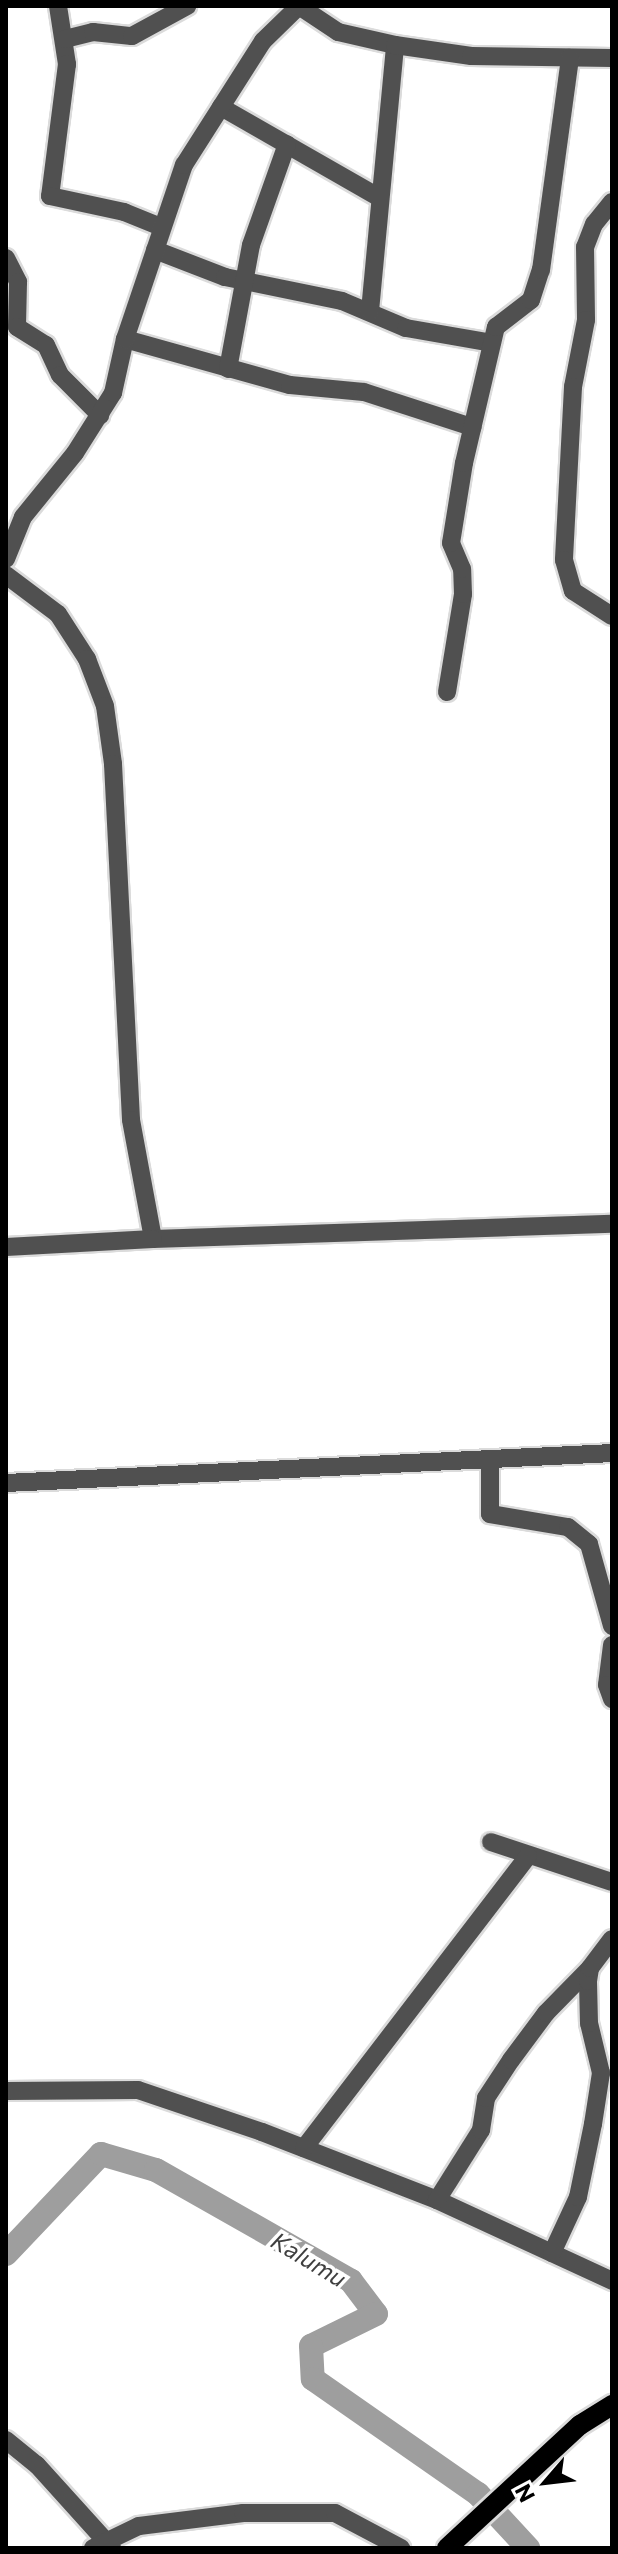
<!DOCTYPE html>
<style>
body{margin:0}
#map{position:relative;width:618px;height:2554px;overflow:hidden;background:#fff;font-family:Commissioner,sans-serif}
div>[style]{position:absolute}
.river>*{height:24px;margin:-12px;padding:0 12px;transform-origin:12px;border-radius:12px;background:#9e9e9e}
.roads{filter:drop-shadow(2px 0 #dbdbdb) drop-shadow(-2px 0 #dbdbdb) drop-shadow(0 2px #dbdbdb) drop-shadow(0 -2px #dbdbdb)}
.minor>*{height:18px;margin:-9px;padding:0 9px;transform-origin:9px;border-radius:9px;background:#505050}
.major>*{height:20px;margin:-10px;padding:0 10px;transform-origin:10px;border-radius:10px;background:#000}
span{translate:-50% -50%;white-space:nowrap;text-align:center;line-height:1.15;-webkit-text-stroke:7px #fff;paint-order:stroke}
.water-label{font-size:24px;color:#3f3f3f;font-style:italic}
.frame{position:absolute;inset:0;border:8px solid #000;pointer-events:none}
.north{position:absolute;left:506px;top:2442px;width:80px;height:80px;-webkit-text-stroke:6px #fff;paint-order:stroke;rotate:242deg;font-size:22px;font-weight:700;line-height:32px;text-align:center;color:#000}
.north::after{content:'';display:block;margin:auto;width:28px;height:36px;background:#000;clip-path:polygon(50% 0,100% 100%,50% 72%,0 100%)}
</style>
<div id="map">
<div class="river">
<i style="left:6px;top:2254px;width:138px;rotate:-46.5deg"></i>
<i style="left:101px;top:2154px;width:57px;rotate:16.2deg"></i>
<i style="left:156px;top:2170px;width:224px;rotate:29.6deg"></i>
<i style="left:351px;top:2281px;width:41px;rotate:52.9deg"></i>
<i style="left:376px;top:2314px;width:72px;rotate:153.8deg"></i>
<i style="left:311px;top:2346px;width:33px;rotate:87deg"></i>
<i style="left:313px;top:2379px;width:201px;rotate:34.9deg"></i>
<i style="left:478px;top:2494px;width:74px;rotate:47.2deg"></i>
</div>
<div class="roads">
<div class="minor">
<i style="left:58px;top:6px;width:59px;rotate:81.2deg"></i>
<i style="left:67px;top:64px;width:133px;rotate:97.3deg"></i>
<i style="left:50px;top:196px;width:76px;rotate:12.2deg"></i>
<i style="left:124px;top:212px;width:40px;rotate:22deg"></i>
<i style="left:65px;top:39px;width:29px;rotate:-14deg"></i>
<i style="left:93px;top:32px;width:39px;rotate:6deg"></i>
<i style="left:132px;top:36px;width:63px;rotate:-28.6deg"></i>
<i style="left:221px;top:107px;width:183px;rotate:29.8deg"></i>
<i style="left:612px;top:202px;width:28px;rotate:129deg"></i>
<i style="left:594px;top:224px;width:25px;rotate:111deg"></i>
<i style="left:585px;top:247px;width:73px;rotate:89.2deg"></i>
<i style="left:586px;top:320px;width:68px;rotate:101deg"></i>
<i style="left:573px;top:387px;width:173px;rotate:93deg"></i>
<i style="left:564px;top:560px;width:32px;rotate:74deg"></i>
<i style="left:573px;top:591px;width:46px;rotate:32.7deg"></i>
<i style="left:155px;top:250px;width:75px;rotate:21.1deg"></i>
<i style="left:225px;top:277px;width:119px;rotate:11.6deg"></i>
<i style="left:342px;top:301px;width:69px;rotate:22.9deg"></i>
<i style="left:406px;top:328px;width:87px;rotate:9.9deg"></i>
<i style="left:6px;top:258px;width:27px;rotate:63deg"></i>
<i style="left:18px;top:282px;width:45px;rotate:91.3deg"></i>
<i style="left:17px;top:327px;width:34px;rotate:32deg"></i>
<i style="left:46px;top:345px;width:33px;rotate:65deg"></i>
<i style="left:60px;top:375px;width:57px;rotate:45deg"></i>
<i style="left:370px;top:311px;width:267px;rotate:-84.6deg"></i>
<i style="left:125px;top:339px;width:171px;rotate:15.6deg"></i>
<i style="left:290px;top:385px;width:74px;rotate:5.4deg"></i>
<i style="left:364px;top:392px;width:114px;rotate:18deg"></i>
<i style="left:228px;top:369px;width:126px;rotate:-79.5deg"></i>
<i style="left:251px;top:245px;width:107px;rotate:-70.4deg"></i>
<i style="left:6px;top:559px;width:45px;rotate:-68deg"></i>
<i style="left:23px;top:517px;width:82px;rotate:-50.9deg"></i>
<i style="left:75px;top:453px;width:71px;rotate:-57.7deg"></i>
<i style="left:113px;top:393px;width:55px;rotate:-77.5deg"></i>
<i style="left:125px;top:339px;width:184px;rotate:-71.3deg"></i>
<i style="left:184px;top:165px;width:147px;rotate:-57.5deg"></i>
<i style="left:263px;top:41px;width:50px;rotate:-44.2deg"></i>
<i style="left:299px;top:6px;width:47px;rotate:33.7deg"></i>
<i style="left:338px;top:32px;width:58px;rotate:12.8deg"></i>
<i style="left:395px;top:45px;width:77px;rotate:8.2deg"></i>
<i style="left:471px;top:56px;width:141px;rotate:0.8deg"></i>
<i style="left:6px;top:575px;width:65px;rotate:36.9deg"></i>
<i style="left:58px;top:614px;width:54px;rotate:57.2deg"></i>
<i style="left:87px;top:659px;width:50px;rotate:69deg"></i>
<i style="left:105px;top:706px;width:59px;rotate:82.1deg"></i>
<i style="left:113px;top:764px;width:356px;rotate:87.1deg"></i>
<i style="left:131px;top:1120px;width:121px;rotate:79.5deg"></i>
<i style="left:153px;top:1239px;width:459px;rotate:-1.9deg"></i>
<i style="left:447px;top:692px;width:99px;rotate:-80.7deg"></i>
<i style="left:463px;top:594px;width:25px;rotate:-92deg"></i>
<i style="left:462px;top:569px;width:28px;rotate:-113deg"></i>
<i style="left:451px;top:543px;width:81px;rotate:-80.8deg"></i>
<i style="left:464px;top:463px;width:140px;rotate:-76.8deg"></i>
<i style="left:496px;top:327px;width:44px;rotate:-37.6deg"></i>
<i style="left:531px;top:300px;width:32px;rotate:-72deg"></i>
<i style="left:541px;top:270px;width:214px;rotate:-82.2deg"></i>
<i style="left:6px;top:1247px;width:147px;rotate:-3.1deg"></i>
<i style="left:490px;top:1462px;width:52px;rotate:90deg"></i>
<i style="left:490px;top:1514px;width:79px;rotate:9.5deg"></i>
<i style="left:568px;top:1527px;width:27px;rotate:39deg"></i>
<i style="left:589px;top:1544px;width:85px;rotate:74.3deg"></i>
<i style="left:6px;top:1483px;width:607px;rotate:-2.83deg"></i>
<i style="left:612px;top:1645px;width:40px;rotate:97.1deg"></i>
<i style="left:607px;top:1685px;width:15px;rotate:70deg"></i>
<i style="left:491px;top:1842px;width:127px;rotate:18.3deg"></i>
<i style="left:6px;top:2091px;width:132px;rotate:-0.4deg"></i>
<i style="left:138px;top:2090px;width:131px;rotate:18.7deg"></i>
<i style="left:262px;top:2132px;width:188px;rotate:21.2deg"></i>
<i style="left:437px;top:2200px;width:193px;rotate:24.8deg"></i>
<i style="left:304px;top:2148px;width:368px;rotate:-52.5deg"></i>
<i style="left:437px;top:2200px;width:83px;rotate:-57.8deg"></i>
<i style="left:481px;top:2130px;width:32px;rotate:-81deg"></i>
<i style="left:486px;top:2098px;width:45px;rotate:-56.7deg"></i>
<i style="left:511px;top:2060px;width:59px;rotate:-53.3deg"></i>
<i style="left:546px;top:2013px;width:63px;rotate:-45.6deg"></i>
<i style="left:552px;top:2253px;width:62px;rotate:-65.1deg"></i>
<i style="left:578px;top:2197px;width:75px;rotate:-78.4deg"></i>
<i style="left:593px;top:2124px;width:52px;rotate:-81.1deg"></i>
<i style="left:601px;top:2073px;width:51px;rotate:-103.5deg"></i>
<i style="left:589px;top:2023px;width:42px;rotate:-91.4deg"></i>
<i style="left:588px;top:1981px;width:13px;rotate:-81deg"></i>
<i style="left:590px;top:1968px;width:36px;rotate:-53deg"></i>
<i style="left:6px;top:2440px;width:40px;rotate:39deg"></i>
<i style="left:37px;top:2465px;width:112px;rotate:47.9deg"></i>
<i style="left:93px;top:2548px;width:51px;rotate:-25.6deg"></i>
<i style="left:139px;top:2526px;width:105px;rotate:-7.1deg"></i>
<i style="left:243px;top:2513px;width:92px"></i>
<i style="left:335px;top:2513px;width:75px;rotate:27.9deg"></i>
</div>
<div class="major">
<i style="left:447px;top:2548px;width:181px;rotate:-42.8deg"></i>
<i style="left:580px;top:2425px;width:38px;rotate:-32deg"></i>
</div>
</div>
<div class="water-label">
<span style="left:309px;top:2259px;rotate:31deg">Kalumu</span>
</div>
<div class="frame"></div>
<div class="north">N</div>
</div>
